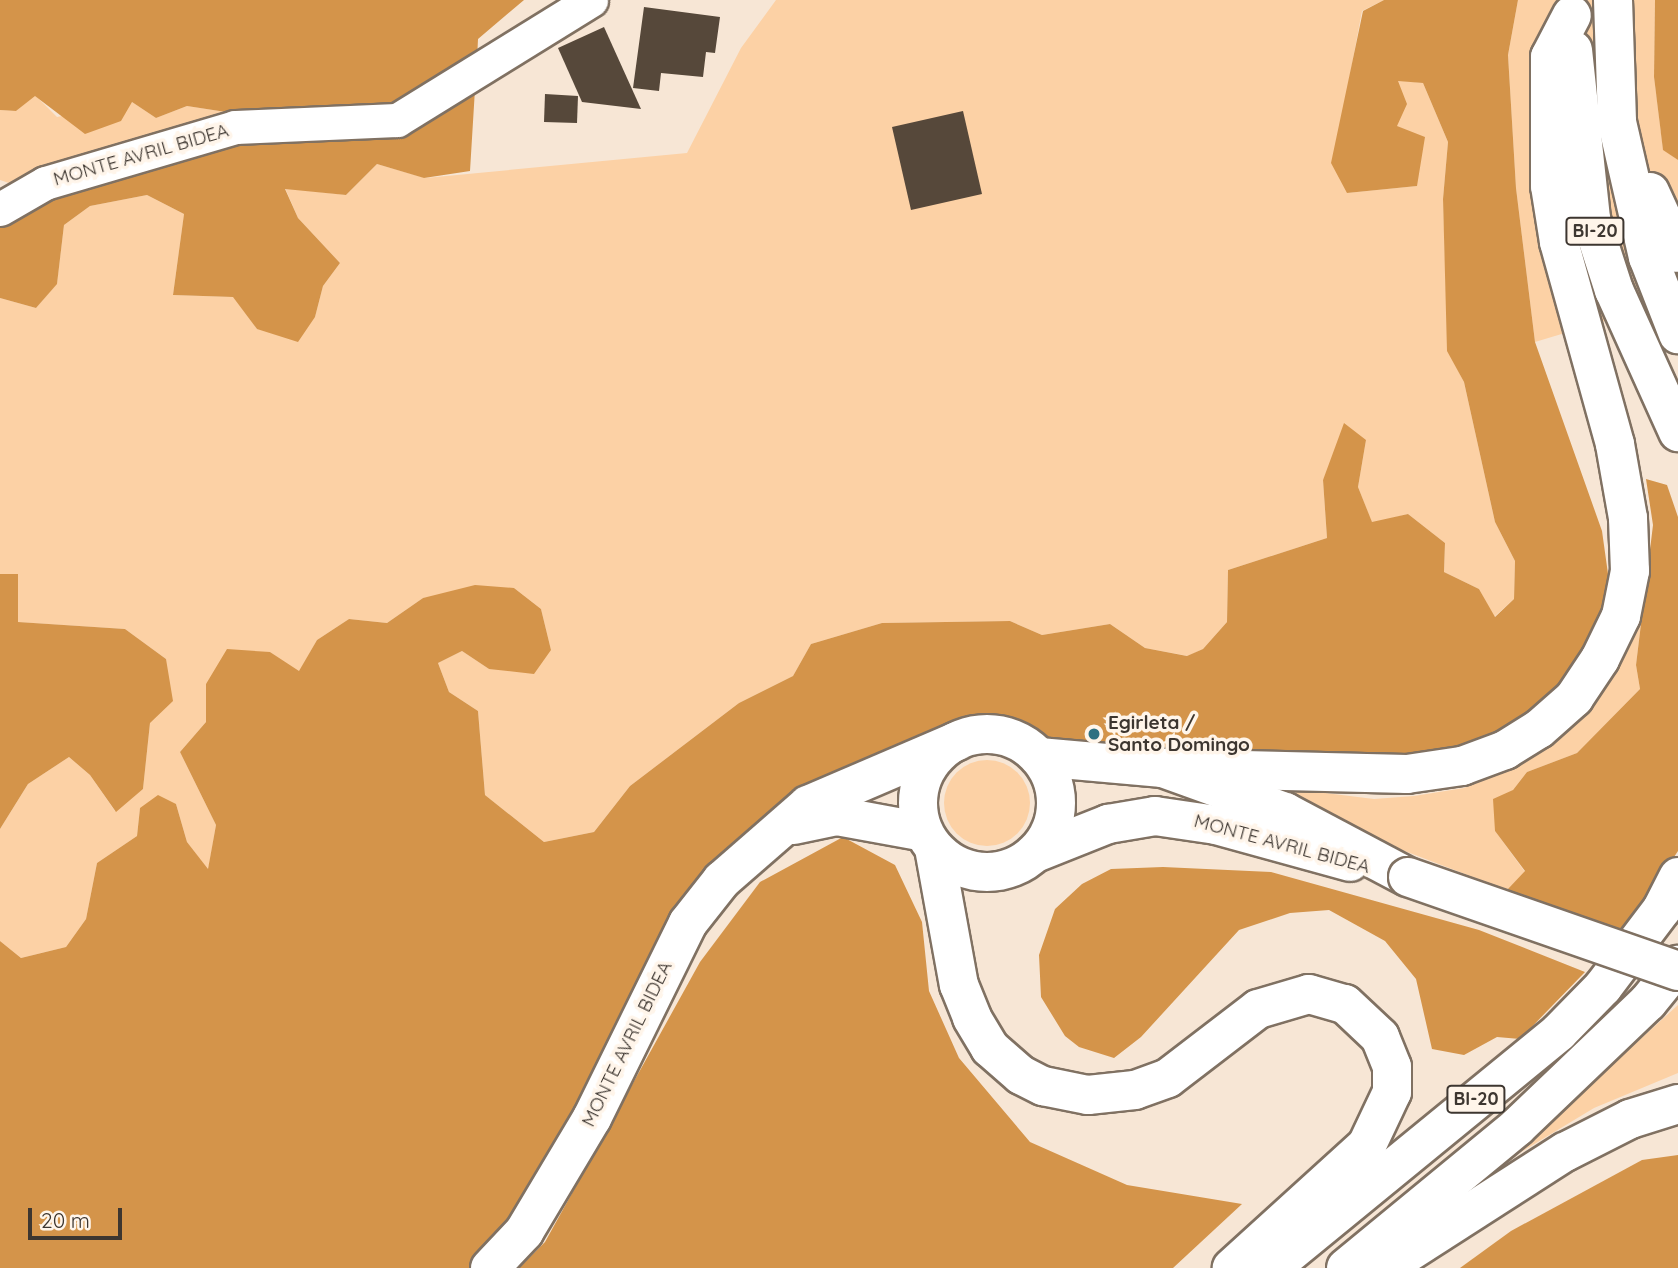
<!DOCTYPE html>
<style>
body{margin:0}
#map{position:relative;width:1678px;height:1268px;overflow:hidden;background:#f7e6d5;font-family:Quicksand,sans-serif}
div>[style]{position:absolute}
.green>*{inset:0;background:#fcd1a5}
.round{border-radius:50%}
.forest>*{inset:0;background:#d4944a}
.building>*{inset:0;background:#56483a}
.roads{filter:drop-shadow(2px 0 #807162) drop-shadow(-2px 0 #807162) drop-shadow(0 2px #807162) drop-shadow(0 -2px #807162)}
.street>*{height:33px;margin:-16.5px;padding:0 16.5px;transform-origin:16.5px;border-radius:16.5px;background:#fff}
.secondary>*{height:38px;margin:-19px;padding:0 19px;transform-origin:19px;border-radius:19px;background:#fff}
.secondary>.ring{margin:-19px;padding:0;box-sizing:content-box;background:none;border:38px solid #fff;border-radius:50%}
.primary>*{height:38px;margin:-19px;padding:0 19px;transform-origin:19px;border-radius:19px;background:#fff}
.bridges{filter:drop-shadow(2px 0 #807162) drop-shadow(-2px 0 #807162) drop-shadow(0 2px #807162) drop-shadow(0 -2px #807162)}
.secondary-bridge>*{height:38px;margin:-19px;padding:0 19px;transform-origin:19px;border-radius:19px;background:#fff}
.dots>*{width:19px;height:19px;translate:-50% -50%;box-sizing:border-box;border:4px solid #fff5ea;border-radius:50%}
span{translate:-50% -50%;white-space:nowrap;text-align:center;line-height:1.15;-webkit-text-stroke:7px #fff5ea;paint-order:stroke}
.shield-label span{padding:2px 5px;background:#fff5ea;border:2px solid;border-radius:5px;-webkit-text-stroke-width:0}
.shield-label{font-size:18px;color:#3d3630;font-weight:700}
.street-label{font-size:19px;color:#3d3630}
.poi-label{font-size:19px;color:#3d3630;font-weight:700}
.left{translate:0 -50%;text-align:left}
.scale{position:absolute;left:28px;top:1208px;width:94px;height:32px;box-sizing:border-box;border:4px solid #3d3630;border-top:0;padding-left:9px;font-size:21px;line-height:24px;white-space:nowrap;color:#3d3630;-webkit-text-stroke:5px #fff5ea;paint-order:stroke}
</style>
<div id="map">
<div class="green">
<i style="clip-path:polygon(776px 0,1384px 0,1362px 11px,1349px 80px,1347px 193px,1417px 186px,1397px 126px,1397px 80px,1423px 83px,1448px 142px,1443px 199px,1448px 351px,1464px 382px,1495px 522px,1515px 561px,1514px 599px,1494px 617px,1479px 589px,1444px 572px,1445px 543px,1408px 514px,1372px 523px,1358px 487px,1366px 440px,1334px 460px,1323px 480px,1327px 538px,1228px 570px,1227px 622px,1203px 649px,1188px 656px,1145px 648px,1110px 624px,1042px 635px,1010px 621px,882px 623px,811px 644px,793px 676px,739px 703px,630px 786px,594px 832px,544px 842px,485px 795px,478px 711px,449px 692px,438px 663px,462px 651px,489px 669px,551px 650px,541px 609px,514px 588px,423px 598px,387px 623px,349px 619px,317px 640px,299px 672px,270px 652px,206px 684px,206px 722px,180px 752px,216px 825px,208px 870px,187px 842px,176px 804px,140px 808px,137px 836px,97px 863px,86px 919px,66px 947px,21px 958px,0 941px,0 829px,28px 784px,69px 757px,90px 775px,115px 811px,143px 789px,150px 723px,166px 659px,125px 629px,17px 622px,18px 574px,0 574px,0 298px,36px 308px,57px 283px,64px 225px,90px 206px,147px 195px,184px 214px,173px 295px,234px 297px,257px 329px,315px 317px,323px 286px,340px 263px,298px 218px,285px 188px,346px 195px,377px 164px,425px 178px,687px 153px,741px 48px)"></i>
<i style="clip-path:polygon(1518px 0,1655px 0,1654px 77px,1663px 149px,1678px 160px,1678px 299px,1535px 342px,1516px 188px,1508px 55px)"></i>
<i style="clip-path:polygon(35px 95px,57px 117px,132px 102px,156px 118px,187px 106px,239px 114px,163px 131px,9px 183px,0 180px,0 110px,16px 111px)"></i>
<i style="clip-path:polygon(1643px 607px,1636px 665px,1640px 689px,1577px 753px,1527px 772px,1513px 790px,1495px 831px,1525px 872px,1507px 890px,1381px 842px,1268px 786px,1374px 799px,1414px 796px,1464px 788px,1511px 767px,1619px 662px)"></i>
<i class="round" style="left:944px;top:760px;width:86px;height:86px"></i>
<i style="clip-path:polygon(1678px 1005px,1678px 1073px,1594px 1108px,1506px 1161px)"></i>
</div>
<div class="forest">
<i style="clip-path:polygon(0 0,524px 0,478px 39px,477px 60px,395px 109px,239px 114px,187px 106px,156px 118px,132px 102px,121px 121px,85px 134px,35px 96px,16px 111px,0 110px)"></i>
<i style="clip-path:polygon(1384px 0,1518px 0,1508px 55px,1516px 188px,1535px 342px,1602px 531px,1609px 581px,1597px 629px,1577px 674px,1519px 731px,1449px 755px,1313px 756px,1053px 744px,1030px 730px,997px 722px,962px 725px,744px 841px,531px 1201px,473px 1268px,0 1268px,0 941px,21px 958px,66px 947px,86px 919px,97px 863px,137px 836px,140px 808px,158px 795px,176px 804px,187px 842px,208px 869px,216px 825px,180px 752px,206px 722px,206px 684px,227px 649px,270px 652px,299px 671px,317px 640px,349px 619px,387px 623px,423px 598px,475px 585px,514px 588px,541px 609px,551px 650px,534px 674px,489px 669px,462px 651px,438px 663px,449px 692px,478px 711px,485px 795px,544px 842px,594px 832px,630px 786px,739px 703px,793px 676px,811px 644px,882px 623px,1010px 621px,1042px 635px,1110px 624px,1145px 648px,1187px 656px,1203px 649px,1227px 622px,1228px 570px,1327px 538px,1323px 480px,1344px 423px,1366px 440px,1358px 487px,1372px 522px,1408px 514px,1445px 543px,1444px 572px,1479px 589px,1495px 617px,1514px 599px,1515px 561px,1495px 522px,1464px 382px,1447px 351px,1443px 199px,1448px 142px,1423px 83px,1398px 81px,1407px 104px,1397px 126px,1425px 137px,1417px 186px,1347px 193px,1331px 163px,1363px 11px)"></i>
<i style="clip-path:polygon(1655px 0,1678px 0,1678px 160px,1663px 150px,1654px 77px)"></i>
<i style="clip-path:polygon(475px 89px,470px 171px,424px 178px,377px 164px,346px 195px,285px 189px,298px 218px,340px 263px,323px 286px,315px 317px,298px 342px,257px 329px,233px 297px,173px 295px,184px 214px,147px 195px,90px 206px,64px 225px,57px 284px,36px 308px,0 298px,0 225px,41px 199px,127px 167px)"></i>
<i style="clip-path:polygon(1646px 479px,1667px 485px,1678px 517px,1678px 851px,1624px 932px,1507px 890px,1525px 871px,1495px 831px,1493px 799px,1513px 790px,1527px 772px,1577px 753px,1640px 689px,1636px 665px,1653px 525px)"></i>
<i style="clip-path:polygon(0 574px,18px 574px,18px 622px,125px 629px,166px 659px,173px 701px,150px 723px,143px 789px,116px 812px,90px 775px,69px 757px,28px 784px,0 829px)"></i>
<i style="clip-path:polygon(843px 837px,895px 865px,922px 922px,929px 991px,959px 1058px,1030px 1142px,1127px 1185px,1242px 1204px,1173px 1268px,519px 1268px,545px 1242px,700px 962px,760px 882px)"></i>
<i style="clip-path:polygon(1163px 867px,1271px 872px,1479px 930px,1585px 972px,1520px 1039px,1497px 1037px,1464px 1055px,1432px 1049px,1416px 979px,1385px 941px,1329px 910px,1290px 913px,1239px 930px,1141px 1037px,1114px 1058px,1079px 1047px,1065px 1036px,1041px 997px,1039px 955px,1055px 909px,1082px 884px,1111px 869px)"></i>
<i style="clip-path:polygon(1678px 1155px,1678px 1268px,1460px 1268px,1511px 1231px,1642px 1160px)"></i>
</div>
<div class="building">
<i style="clip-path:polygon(644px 7px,720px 17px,715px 53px,706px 52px,703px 77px,661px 73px,659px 91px,633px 88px)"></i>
<i style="clip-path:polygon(604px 27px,641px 109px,582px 102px,558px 48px)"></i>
<i style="clip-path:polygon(545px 94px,578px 96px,577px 123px,544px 122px)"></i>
<i style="clip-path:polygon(963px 111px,982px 194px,911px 210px,892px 127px)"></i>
</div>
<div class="roads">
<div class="street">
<i style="left:0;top:209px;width:52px;rotate:-30deg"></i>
<i style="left:45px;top:183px;width:198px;rotate:-16.4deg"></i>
<i style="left:235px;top:127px;width:162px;rotate:-2.5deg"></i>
<i style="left:397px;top:120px;width:228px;rotate:-31.7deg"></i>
</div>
<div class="secondary">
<i class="ring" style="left:918px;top:734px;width:100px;height:100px"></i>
<i style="left:1039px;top:757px;width:124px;rotate:5.1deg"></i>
<i style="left:1163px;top:768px;width:130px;rotate:19.8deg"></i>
<i style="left:1285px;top:812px;width:139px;rotate:27.9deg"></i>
<i style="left:794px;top:825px;width:44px;rotate:-11.8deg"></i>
<i style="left:837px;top:816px;width:88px;rotate:10.4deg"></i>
<i style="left:1035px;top:853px;width:79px;rotate:-21.7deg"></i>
<i style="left:1108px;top:824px;width:48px;rotate:-9.7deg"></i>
<i style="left:1155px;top:816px;width:62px;rotate:8.4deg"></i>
<i style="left:1216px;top:825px;width:139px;rotate:15.4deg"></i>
<i style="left:490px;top:1268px;width:50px;rotate:-46.6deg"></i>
<i style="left:524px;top:1232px;width:133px;rotate:-59.2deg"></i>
<i style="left:592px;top:1118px;width:217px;rotate:-63.8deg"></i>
<i style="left:688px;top:923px;width:55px;rotate:-51.7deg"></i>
<i style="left:722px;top:880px;width:114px;rotate:-41.1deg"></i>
<i style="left:808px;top:805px;width:162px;rotate:-23.2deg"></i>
</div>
<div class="primary">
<i style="left:1613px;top:0;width:122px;rotate:88.1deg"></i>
<i style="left:1617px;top:122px;width:139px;rotate:77.1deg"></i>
<i style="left:1648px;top:257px;width:83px;rotate:68.7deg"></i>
<i style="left:1573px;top:50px;width:170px;rotate:83.9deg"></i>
<i style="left:1591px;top:219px;width:75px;rotate:72.1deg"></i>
<i style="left:1614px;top:290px;width:156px;rotate:65.7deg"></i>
<i style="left:1650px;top:192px;width:67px;rotate:65.3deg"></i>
<i style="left:1163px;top:768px;width:244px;rotate:1.4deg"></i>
<i style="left:1407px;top:774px;width:56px;rotate:-8.3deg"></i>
<i style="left:1462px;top:766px;width:46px;rotate:-20.4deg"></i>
<i style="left:1505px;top:750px;width:40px;rotate:-32deg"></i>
<i style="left:1539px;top:729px;width:47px;rotate:-41.5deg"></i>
<i style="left:1574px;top:698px;width:47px;rotate:-56.3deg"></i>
<i style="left:1600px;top:659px;width:48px;rotate:-64deg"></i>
<i style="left:1621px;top:616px;width:46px;rotate:-78.7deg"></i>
<i style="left:1630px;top:571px;width:53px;rotate:-92.2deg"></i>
<i style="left:1628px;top:518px;width:75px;rotate:-100deg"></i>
<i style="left:1615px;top:444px;width:210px;rotate:-105.5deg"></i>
<i style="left:1559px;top:242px;width:57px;rotate:-99.1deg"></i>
<i style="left:1550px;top:186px;width:129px;rotate:-90deg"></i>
<i style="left:1550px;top:57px;width:47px;rotate:-62.4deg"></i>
<i style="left:934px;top:848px;width:139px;rotate:79.7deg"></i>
<i style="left:959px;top:985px;width:35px;rotate:68deg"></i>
<i style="left:972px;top:1018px;width:35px;rotate:59deg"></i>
<i style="left:990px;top:1048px;width:41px;rotate:41.1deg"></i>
<i style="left:1021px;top:1075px;width:25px;rotate:27deg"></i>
<i style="left:1043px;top:1086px;width:46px;rotate:11.3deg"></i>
<i style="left:1088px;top:1095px;width:47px;rotate:-6.1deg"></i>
<i style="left:1135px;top:1090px;width:35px;rotate:-20deg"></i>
<i style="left:1168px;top:1078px;width:113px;rotate:-37.5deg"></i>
<i style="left:1258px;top:1009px;width:53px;rotate:-16.4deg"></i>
<i style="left:1309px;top:994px;width:37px;rotate:16deg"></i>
<i style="left:1345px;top:1004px;width:48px;rotate:43.3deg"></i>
<i style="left:1380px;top:1037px;width:32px;rotate:68deg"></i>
<i style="left:1392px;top:1067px;width:25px;rotate:90deg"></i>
<i style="left:1392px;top:1092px;width:59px;rotate:115.3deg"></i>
<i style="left:1367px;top:1145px;width:183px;rotate:137.7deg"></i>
<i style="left:1271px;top:1268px;width:372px;rotate:-39.3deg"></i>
<i style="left:1559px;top:1032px;width:63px;rotate:-45.6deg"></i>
<i style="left:1603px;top:987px;width:98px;rotate:-52.9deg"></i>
<i style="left:1662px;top:909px;width:36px;rotate:-63deg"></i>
<i style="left:1346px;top:1268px;width:222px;rotate:-39.5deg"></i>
<i style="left:1517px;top:1127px;width:181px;rotate:-43.7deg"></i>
<i style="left:1648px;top:1002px;width:48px;rotate:-51deg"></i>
<i style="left:1384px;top:1268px;width:215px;rotate:-32.7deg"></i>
<i style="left:1565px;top:1152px;width:73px;rotate:-26.9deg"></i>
<i style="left:1630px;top:1119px;width:50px;rotate:-17.4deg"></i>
</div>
</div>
<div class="bridges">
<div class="secondary-bridge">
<i style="left:1408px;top:877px;width:286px;rotate:19.2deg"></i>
</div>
</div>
<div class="dots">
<i style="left:1094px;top:734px;background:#2e7182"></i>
</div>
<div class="shield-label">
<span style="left:1595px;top:231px">BI-20</span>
<span style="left:1476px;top:1099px">BI-20</span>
</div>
<div class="street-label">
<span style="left:141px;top:155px;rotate:-16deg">MONTE AVRIL BIDEA</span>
<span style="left:1282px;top:844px;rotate:15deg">MONTE AVRIL BIDEA</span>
<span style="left:627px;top:1044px;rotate:-64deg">MONTE AVRIL BIDEA</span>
</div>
<div class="poi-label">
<span class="left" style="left:1108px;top:734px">Egirleta /<br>Santo Domingo</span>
</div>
<div class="scale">20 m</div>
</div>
